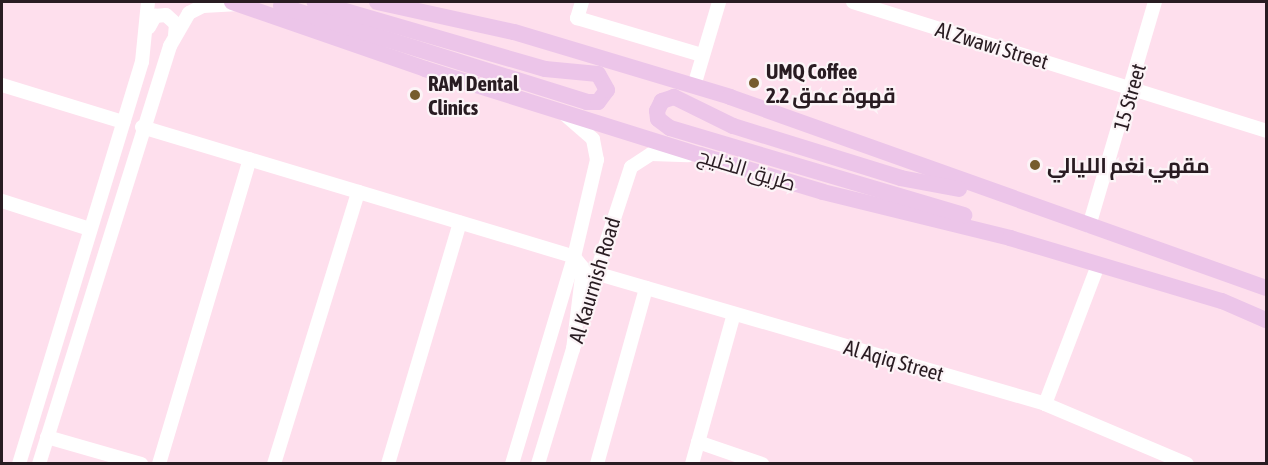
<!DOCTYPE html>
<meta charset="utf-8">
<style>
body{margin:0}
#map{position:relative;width:1268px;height:465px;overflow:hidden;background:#fedfed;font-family:"Asap Condensed",Cairo,sans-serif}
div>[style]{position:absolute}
.minor>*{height:14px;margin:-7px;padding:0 7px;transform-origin:7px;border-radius:7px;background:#fff}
.major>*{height:16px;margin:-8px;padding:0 8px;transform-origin:8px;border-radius:8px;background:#ecc5e9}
.dots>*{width:16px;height:16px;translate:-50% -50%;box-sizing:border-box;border:3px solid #fcf4f7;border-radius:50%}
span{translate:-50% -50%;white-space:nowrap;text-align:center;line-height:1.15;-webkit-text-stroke:4.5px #fcf4f7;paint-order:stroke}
.street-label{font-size:21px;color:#291c22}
.poi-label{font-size:21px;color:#291c22;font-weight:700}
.left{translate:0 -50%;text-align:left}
.frame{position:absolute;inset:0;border:3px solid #291c22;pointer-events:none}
</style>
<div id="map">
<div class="minor">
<i style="left:582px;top:2px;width:17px;rotate:107deg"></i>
<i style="left:577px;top:18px;width:130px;rotate:16.5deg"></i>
<i style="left:853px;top:2px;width:433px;rotate:17.3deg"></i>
<i style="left:149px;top:27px;width:13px;rotate:-61deg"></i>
<i style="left:155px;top:16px;width:11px;rotate:-5deg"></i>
<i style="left:166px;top:15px;width:13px;rotate:42deg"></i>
<i style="left:176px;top:24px;width:11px;rotate:95deg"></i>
<i style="left:2px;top:85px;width:127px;rotate:17deg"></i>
<i style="left:694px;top:86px;width:88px;rotate:-73.4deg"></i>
<i style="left:142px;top:127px;width:451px;rotate:16.7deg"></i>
<i style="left:574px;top:257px;width:14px;rotate:51deg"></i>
<i style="left:583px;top:268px;width:82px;rotate:97deg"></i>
<i style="left:2px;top:201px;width:92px;rotate:17.7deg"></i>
<i style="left:1089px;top:226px;width:234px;rotate:-73.6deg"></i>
<i style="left:595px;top:273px;width:469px;rotate:16.2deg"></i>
<i style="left:1045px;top:404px;width:154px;rotate:22.9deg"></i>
<i style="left:587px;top:301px;width:141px;rotate:-71.8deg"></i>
<i style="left:631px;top:167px;width:24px;rotate:-33deg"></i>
<i style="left:651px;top:154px;width:37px;rotate:2deg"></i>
<i style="left:1045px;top:404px;width:149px;rotate:-69.1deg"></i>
<i style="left:47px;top:437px;width:98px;rotate:16deg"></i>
<i style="left:698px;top:442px;width:68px;rotate:19deg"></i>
<i style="left:19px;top:464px;width:420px;rotate:-73deg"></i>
<i style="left:142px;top:62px;width:60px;rotate:-84.3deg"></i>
<i style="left:39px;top:464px;width:438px;rotate:-72.6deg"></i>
<i style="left:170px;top:46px;width:38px;rotate:-60deg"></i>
<i style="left:189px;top:13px;width:16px;rotate:-27deg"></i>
<i style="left:203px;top:6px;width:36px;rotate:-3deg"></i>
<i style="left:159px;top:464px;width:318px;rotate:-73.4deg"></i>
<i style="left:274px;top:464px;width:285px;rotate:-72.8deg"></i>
<i style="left:388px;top:464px;width:252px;rotate:-73.4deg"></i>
<i style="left:512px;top:464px;width:216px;rotate:-73.3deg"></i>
<i style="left:574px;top:257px;width:100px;rotate:-76.7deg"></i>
<i style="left:597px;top:160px;width:21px;rotate:-101deg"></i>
<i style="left:593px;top:139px;width:37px;rotate:-139deg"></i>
<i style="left:538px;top:464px;width:127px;rotate:-73.1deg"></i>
<i style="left:597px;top:464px;width:183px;rotate:-74.4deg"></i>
<i style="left:692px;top:464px;width:156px;rotate:-74.4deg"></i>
</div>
<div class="major">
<i style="left:232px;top:2px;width:204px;rotate:19.1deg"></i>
<i style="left:425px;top:69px;width:288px;rotate:17.4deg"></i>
<i style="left:700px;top:155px;width:128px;rotate:16.7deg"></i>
<i style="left:823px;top:192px;width:193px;rotate:13.8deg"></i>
<i style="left:1010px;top:238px;width:221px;rotate:16.6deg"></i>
<i style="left:1222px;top:301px;width:48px;rotate:23.4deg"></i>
<i style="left:377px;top:2px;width:140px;rotate:12.4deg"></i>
<i style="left:514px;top:32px;width:226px;rotate:16.7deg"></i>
<i style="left:730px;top:97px;width:569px;rotate:19.61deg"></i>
<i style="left:281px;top:6px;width:321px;rotate:17.4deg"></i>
<i style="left:587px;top:102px;width:11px"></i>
<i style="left:598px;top:102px;width:15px;rotate:-53deg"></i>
<i style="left:607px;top:90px;width:18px;rotate:-119deg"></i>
<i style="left:598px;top:74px;width:53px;rotate:-174.6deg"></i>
<i style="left:545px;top:69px;width:240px;rotate:-163.8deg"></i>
<i style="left:959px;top:189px;width:59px;rotate:-169.3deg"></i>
<i style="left:901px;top:178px;width:176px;rotate:-162.8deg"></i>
<i style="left:733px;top:126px;width:66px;rotate:-153.8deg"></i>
<i style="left:674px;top:97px;width:13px;rotate:162deg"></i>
<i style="left:662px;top:101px;width:11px;rotate:117deg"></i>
<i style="left:657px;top:111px;width:8px;rotate:83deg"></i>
<i style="left:658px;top:119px;width:15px;rotate:37deg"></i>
<i style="left:670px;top:128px;width:307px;rotate:16.5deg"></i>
</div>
<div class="dots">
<i style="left:754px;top:83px;background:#775c2e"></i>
<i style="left:415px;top:95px;background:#775c2e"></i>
<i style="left:1035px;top:165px;background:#775c2e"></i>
</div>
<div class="street-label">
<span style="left:992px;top:45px;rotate:17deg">Al Zwawi Street</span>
<span style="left:1129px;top:97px;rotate:-74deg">15 Street</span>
<span style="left:747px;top:169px;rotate:17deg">طريق الخليج</span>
<span style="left:594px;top:280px;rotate:-73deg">Al Kaurnish Road</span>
<span style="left:894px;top:360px;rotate:16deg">Al Aqiq Street</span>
</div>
<div class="poi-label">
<span class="left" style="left:766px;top:83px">UMQ Coffee<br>2.2 قهوة عمق</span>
<span class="left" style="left:428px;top:95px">RAM Dental<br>Clinics</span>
<span class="left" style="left:1047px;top:165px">مقهي نغم الليالي</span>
</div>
<div class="frame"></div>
</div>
